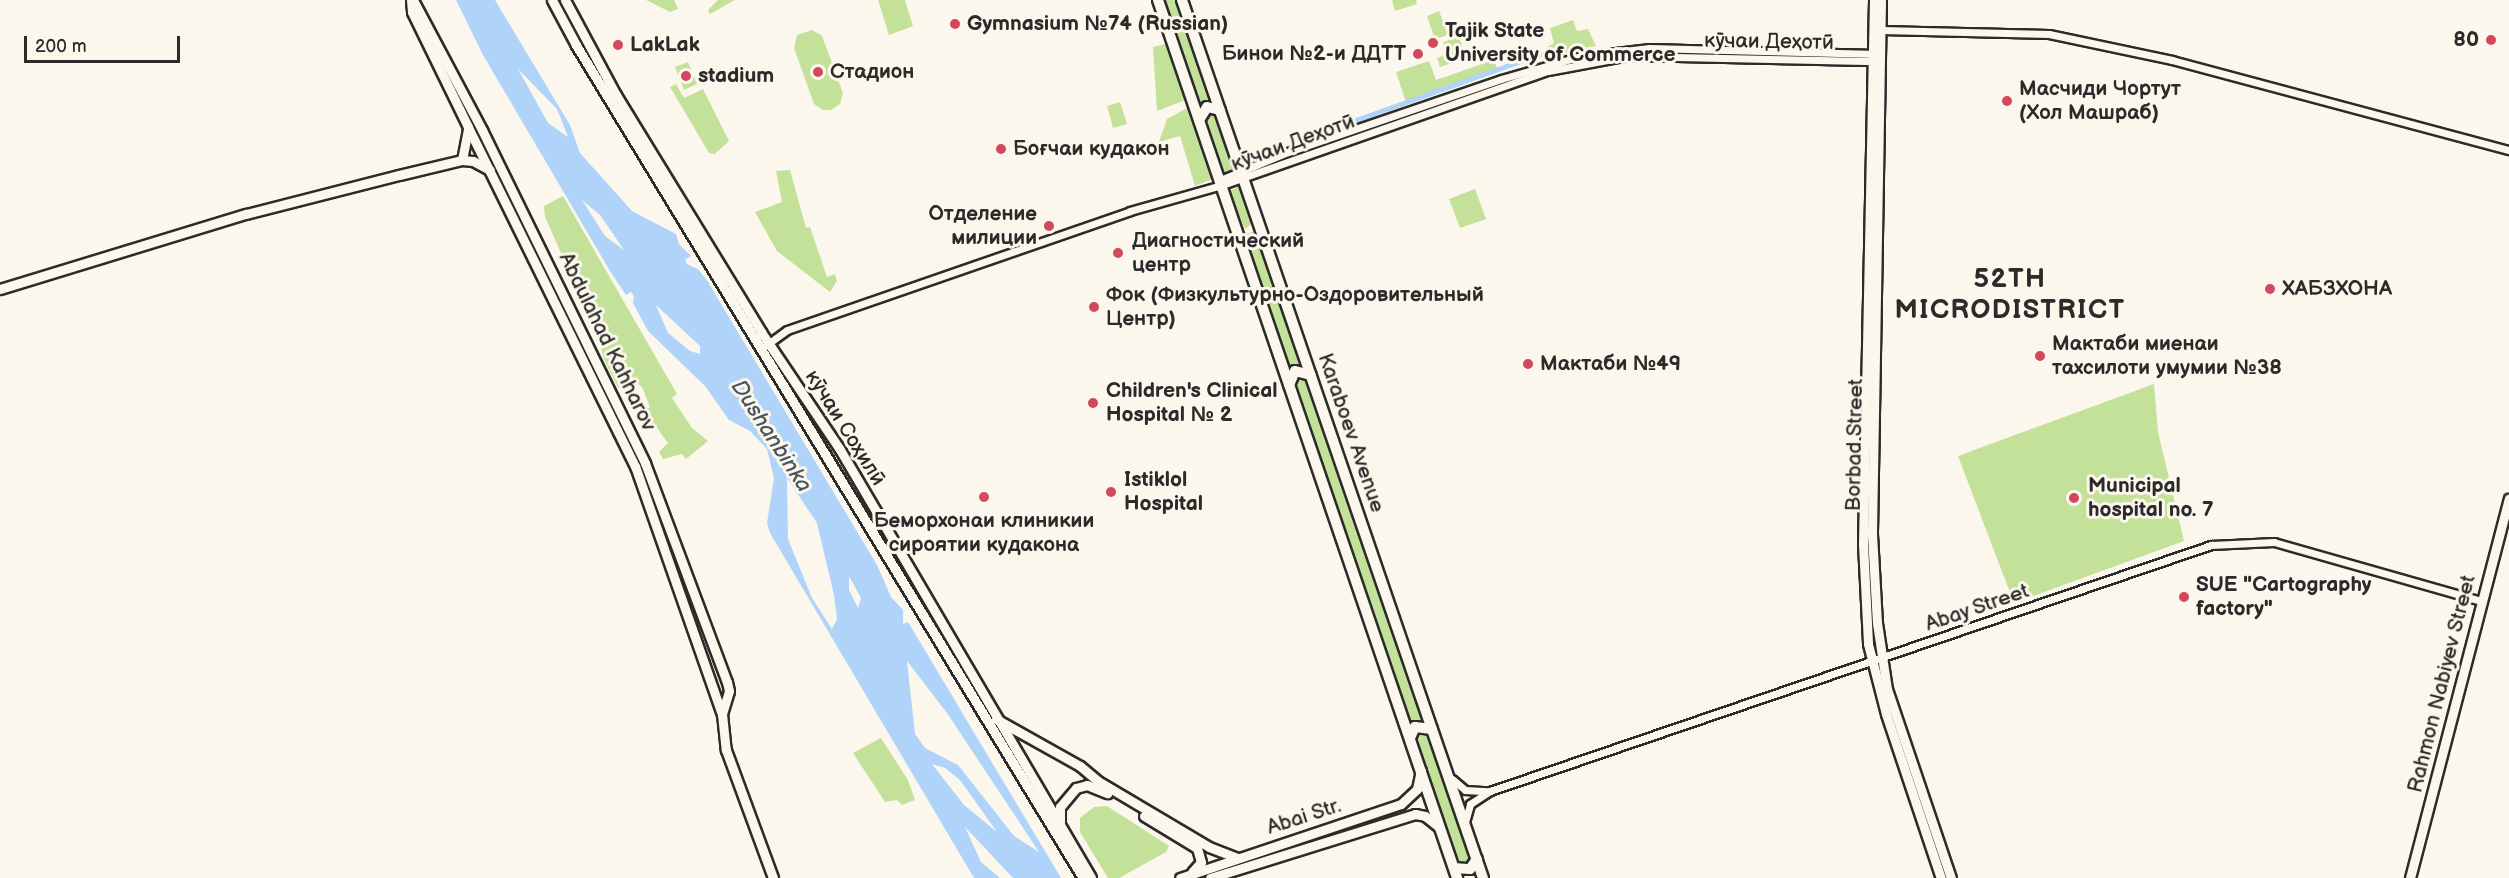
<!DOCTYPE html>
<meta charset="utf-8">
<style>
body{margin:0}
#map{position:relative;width:2509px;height:878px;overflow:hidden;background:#fbf7ec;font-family:"Balsamiq Sans",sans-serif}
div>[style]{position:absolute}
.green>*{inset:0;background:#c4e199}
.water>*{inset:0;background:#b0d4f9}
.canal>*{height:5px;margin:-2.5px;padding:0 2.5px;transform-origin:2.5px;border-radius:2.5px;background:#b0d4f9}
.roads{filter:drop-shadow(2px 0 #2b2b2b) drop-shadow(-2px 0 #2b2b2b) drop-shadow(0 2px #2b2b2b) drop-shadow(0 -2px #2b2b2b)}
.minor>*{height:7px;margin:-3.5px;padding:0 3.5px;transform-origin:3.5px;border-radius:3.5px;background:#fbf7ec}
.major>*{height:9px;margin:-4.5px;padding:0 4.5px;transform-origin:4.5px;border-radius:4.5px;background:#fbf7ec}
.highway>*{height:10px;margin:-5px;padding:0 5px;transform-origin:5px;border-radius:5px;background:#fbf7ec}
.dots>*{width:16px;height:16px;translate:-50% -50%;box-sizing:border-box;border:3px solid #fbf7ec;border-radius:50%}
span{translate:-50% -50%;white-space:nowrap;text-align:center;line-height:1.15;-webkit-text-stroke:6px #fbf7ec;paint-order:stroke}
.poi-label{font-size:21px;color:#2b2b2b;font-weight:700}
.left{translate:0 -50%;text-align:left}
.right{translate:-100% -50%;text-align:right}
.street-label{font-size:21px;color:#2b2b2b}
.water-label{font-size:22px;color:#4c555e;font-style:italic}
.district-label{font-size:27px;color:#2b2b2b;font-weight:700;letter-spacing:1.5px}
.scale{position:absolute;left:24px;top:36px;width:156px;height:27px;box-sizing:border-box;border:3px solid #2b2b2b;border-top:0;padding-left:8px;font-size:18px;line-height:21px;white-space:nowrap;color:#2b2b2b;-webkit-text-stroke:4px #fbf7ec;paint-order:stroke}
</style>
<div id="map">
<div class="green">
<i style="clip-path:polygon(646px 0,674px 0,678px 9px,670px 12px)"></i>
<i style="clip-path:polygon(718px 0,735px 0,710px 14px,708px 10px)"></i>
<i style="clip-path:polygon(878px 0,905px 0,913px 26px,889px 35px)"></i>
<i style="clip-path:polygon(1163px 0,1177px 0,1213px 103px,1200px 108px)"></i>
<i style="clip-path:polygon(1392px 0,1416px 0,1417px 4px,1395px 11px)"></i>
<i style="clip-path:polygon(1439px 11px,1448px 35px,1435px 39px,1427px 16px)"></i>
<i style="clip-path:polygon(1573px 20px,1577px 31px,1588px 29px,1596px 46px,1551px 56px,1547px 47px,1554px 43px,1550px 28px)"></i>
<i style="clip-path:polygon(812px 30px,822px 36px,843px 93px,840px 104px,831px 110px,823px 110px,814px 104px,794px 48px,797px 35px)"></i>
<i style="clip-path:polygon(1459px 37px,1466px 58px,1440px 67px,1437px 58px,1447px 54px,1443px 42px)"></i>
<i style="clip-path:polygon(1169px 43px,1188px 99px,1157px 111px,1153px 47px)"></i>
<i style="clip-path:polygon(1494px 60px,1498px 72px,1406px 102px,1396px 72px,1429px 61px,1436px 80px)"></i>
<i style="clip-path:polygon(688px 62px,697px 84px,684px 90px,675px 67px)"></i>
<i style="clip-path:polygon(676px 84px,684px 98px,703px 89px,729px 141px,715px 154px,709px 153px,670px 87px)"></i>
<i style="clip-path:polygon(1120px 102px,1127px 124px,1113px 128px,1107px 106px)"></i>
<i style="clip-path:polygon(1189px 107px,1212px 179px,1195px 186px,1180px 136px,1159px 142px,1167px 119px)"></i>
<i style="clip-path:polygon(1210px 113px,1216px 113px,1236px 169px,1223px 174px,1204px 118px)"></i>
<i style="clip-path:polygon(790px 170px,806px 228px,810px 227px,827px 277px,835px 274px,837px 281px,830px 292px,777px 251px,755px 212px,782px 202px,776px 171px)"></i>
<i style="clip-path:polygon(1242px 186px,1254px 222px,1245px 229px,1229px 191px)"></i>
<i style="clip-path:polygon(1475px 189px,1486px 219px,1460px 228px,1449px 199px)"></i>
<i style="clip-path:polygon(563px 196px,677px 394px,672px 398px,692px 428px,708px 441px,686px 459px,682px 454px,663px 459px,659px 452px,668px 443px,644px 410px,650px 407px,642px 387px,616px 369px,622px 386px,618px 388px,603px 357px,600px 341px,545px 217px,544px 206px)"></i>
<i style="clip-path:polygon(1257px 230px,1303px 366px,1290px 370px,1244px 235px)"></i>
<i style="clip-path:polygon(1296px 376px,1307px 378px,1425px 721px,1411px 726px,1294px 384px)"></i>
<i style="clip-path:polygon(2154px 384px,2158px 432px,2184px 541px,2014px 603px,1958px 456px)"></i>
<i style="clip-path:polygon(1417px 731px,1428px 732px,1472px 860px,1470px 863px,1459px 866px,1415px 735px)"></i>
<i style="clip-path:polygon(881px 738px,908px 780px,915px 800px,902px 805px,897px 800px,885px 802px,853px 753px)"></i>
<i style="clip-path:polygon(1107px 806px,1169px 846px,1166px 852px,1119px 878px,1108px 878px,1080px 832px,1080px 818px,1094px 807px)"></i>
</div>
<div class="water">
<i style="clip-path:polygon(evenodd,456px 0,495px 0,570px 125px,580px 153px,632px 211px,676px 234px,679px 244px,691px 256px,685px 260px,687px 264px,698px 269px,708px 282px,877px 565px,891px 597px,903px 610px,903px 624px,908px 622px,1061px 878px,1013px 878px,965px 827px,981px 862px,1000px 878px,974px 878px,770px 533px,767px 523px,774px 478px,767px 449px,750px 431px,729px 420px,705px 386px,648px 331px,633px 303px,634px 296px,631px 292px,626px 295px,610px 271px,483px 55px,456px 0,518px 69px,557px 109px,568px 137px,548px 123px,518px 69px,456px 0,582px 200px,600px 215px,624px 250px,605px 236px,582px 200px,456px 0,656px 305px,700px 346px,700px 354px,690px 351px,668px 333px,656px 305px,456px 0,787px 478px,817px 523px,834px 595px,837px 619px,832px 629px,812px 598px,788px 539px,787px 478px,456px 0,849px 576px,861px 598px,858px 608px,849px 590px,849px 576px,456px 0,907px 661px,947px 713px,1039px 852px,1014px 836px,958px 765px,925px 748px,915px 734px,907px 661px,456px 0,932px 764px,945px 768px,960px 780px,997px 832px,964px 805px,932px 764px)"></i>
</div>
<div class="canal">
<i style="left:1350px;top:122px;width:202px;rotate:-19.7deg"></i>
</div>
<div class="roads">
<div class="minor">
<i style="left:1881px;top:30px;width:168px;rotate:1.4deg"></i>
<i style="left:2049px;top:34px;width:126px;rotate:11.9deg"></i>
<i style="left:2172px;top:60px;width:349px;rotate:15deg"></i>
<i style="left:1218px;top:181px;width:76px;rotate:-22.5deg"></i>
<i style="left:1288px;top:152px;width:225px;rotate:-18.9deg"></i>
<i style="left:1501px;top:79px;width:83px;rotate:-16deg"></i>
<i style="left:1581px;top:56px;width:69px;rotate:-6.6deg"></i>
<i style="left:1650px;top:48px;width:227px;rotate:1.5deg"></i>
<i style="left:765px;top:346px;width:27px;rotate:-36deg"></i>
<i style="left:787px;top:330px;width:363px;rotate:-19.1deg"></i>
<i style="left:1130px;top:211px;width:96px;rotate:-15.8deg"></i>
<i style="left:1222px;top:185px;width:345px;rotate:-19.3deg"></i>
<i style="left:1548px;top:71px;width:82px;rotate:-10.5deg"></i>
<i style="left:1629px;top:56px;width:248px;rotate:1.2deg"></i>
<i style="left:1452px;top:779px;width:17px;rotate:40deg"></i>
<i style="left:1465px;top:790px;width:22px;rotate:3deg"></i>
<i style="left:1465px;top:822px;width:19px;rotate:-74deg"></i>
<i style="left:1470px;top:804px;width:24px;rotate:-33deg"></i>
<i style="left:1490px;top:791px;width:762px;rotate:-18.84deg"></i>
<i style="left:2211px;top:545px;width:63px;rotate:-2.7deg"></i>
<i style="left:2274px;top:542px;width:215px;rotate:15.9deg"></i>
</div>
<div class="major">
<i style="left:411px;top:0;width:12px;rotate:85deg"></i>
<i style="left:412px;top:12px;width:128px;rotate:64deg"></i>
<i style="left:468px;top:127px;width:378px;rotate:63.8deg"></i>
<i style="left:635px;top:466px;width:263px;rotate:70.7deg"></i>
<i style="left:722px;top:714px;width:36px;rotate:84deg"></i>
<i style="left:726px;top:750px;width:136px;rotate:69.8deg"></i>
<i style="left:413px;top:0;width:147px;rotate:62deg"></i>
<i style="left:482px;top:130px;width:371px;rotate:63.9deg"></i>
<i style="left:645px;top:463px;width:234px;rotate:69.5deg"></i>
<i style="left:727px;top:682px;width:9px;rotate:77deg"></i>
<i style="left:729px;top:691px;width:24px;rotate:107deg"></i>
<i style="left:552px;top:0;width:51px;rotate:61.9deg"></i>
<i style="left:576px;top:45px;width:975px;rotate:58.67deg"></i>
<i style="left:565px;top:0;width:108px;rotate:61.8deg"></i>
<i style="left:616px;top:95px;width:278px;rotate:58.5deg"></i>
<i style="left:761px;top:332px;width:140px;rotate:56.1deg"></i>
<i style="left:839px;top:448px;width:498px;rotate:59.6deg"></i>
<i style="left:1874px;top:0;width:544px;rotate:91.16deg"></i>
<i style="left:1863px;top:544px;width:100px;rotate:87.1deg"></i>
<i style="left:1868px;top:644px;width:72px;rotate:75.6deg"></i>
<i style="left:1886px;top:714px;width:173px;rotate:71.5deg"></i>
<i style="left:1881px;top:0;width:534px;rotate:90.97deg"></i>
<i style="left:1872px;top:534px;width:89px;rotate:86.8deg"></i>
<i style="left:1877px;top:623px;width:67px;rotate:81.4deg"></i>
<i style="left:1887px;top:689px;width:200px;rotate:71.3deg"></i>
<i style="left:462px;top:160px;width:31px;rotate:-79deg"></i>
<i style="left:0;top:289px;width:257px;rotate:-17deg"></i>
<i style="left:246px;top:214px;width:158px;rotate:-14.3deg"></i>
<i style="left:399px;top:175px;width:65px;rotate:-13.4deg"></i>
<i style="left:462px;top:160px;width:11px;rotate:5deg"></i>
<i style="left:473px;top:161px;width:19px;rotate:28deg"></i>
<i style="left:996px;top:719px;width:96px;rotate:29.2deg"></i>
<i style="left:1080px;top:766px;width:23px;rotate:40deg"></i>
<i style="left:1098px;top:781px;width:129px;rotate:30.7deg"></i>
<i style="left:1209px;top:847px;width:31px;rotate:21deg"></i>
<i style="left:1144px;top:816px;width:62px;rotate:31.1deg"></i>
<i style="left:1197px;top:848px;width:15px;rotate:74deg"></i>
<i style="left:1201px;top:862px;width:13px;rotate:132deg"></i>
<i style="left:1060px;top:825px;width:18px;rotate:-90deg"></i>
<i style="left:1060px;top:807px;width:25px;rotate:-50deg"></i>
<i style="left:1076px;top:788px;width:11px;rotate:-15deg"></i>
<i style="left:1087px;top:785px;width:22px;rotate:22deg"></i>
<i style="left:1180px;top:878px;width:233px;rotate:-18.5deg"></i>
<i style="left:1401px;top:804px;width:22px;rotate:-43deg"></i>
<i style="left:1417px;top:789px;width:19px;rotate:-78deg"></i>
<i style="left:1210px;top:878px;width:215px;rotate:-17.3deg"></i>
<i style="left:1415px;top:814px;width:10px;rotate:11deg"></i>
<i style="left:1425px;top:816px;width:18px;rotate:38deg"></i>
<i style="left:2410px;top:878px;width:392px;rotate:-75.4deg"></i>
</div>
<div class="highway">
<i style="left:1158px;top:0;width:928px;rotate:71.19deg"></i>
<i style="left:1182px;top:0;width:928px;rotate:71.08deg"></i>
<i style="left:1199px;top:120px;width:15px;rotate:-58deg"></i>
<i style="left:1207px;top:107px;width:13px;rotate:13deg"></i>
<i style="left:1289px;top:385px;width:15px;rotate:-67deg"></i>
<i style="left:1295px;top:371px;width:16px;rotate:14deg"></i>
<i style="left:1410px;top:738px;width:12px;rotate:-66deg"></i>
<i style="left:1415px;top:727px;width:17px;rotate:7deg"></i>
<i style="left:1454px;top:868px;width:16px;rotate:4deg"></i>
<i style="left:1470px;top:869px;width:12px;rotate:-55deg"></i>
</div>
</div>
<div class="dots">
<i style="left:955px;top:24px;background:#d1495b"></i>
<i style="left:2491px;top:40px;background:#d1495b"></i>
<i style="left:1433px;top:43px;background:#d1495b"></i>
<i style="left:618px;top:45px;background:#d1495b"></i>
<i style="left:1418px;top:54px;background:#d1495b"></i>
<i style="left:818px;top:72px;background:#d1495b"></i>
<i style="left:686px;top:76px;background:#d1495b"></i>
<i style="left:2007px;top:101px;background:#d1495b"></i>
<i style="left:1001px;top:149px;background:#d1495b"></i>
<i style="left:1049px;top:226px;background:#d1495b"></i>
<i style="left:1118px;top:253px;background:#d1495b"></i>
<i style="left:2270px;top:289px;background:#d1495b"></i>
<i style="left:1094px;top:307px;background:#d1495b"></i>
<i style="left:2040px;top:356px;background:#d1495b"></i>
<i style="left:1528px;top:364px;background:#d1495b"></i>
<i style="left:1093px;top:403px;background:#d1495b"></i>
<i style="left:1111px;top:492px;background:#d1495b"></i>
<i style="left:984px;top:497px;background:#d1495b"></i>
<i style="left:2074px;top:498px;background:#d1495b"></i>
<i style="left:2184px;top:597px;background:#d1495b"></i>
</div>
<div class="poi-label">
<span class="left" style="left:967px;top:24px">Gymnasium №74 (Russian)</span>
<span class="left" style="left:1445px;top:43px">Tajik State<br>University of Commerce</span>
<span class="right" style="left:2479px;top:40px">80</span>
<span class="left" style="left:630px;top:45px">LakLak</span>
<span class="right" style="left:1406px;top:54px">Бинои №2-и ДДТТ</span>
<span class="left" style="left:830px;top:72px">Стадион</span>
<span class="left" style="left:698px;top:76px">stadium</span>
<span class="left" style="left:2019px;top:101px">Масчиди Чортут<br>(Хол Машраб)</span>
<span class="left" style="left:1013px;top:149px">Боғчаи кудакон</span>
<span class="right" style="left:1037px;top:226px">Отделение<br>милиции</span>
<span class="left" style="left:1132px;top:253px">Диагностический<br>центр</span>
<span class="left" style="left:2282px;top:289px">ХАБЗХОНА</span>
<span class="left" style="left:1106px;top:307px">Фок (Физкультурно-Оздоровительный<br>Центр)</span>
<span class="left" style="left:2052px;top:356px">Мактаби миенаи<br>тахсилоти умумии №38</span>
<span class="left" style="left:1540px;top:364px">Мактаби №49</span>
<span class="left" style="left:1106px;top:403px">Children's Clinical<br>Hospital № 2</span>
<span class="left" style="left:1124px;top:492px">Istiklol<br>Hospital</span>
<span class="left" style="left:2088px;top:498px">Municipal<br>hospital no. 7</span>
<span style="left:984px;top:533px">Беморхонаи клиникии<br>сироятии кудакона</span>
<span class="left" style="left:2196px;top:597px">SUE "Cartography<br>factory"</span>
</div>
<div class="street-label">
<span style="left:1769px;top:42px;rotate:1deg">кӯчаи Деҳотӣ</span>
<span style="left:1293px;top:143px;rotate:-20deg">кӯчаи Деҳотӣ</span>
<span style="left:607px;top:342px;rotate:64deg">Abdulahad Kahharov</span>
<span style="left:845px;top:428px;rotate:58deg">кӯчаи Соҳилӣ</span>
<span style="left:1351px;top:433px;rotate:71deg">Karaboev Avenue</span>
<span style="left:1855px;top:445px;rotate:-89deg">Borbad Street</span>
<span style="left:1977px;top:608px;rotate:-19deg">Abay Street</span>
<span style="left:2442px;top:684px;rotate:-76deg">Rahmon Nabiyev Street</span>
<span style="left:1304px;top:817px;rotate:-18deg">Abai Str.</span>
</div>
<div class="water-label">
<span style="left:771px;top:436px;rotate:57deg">Dushanbinka</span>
</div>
<div class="district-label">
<span style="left:2010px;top:295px">52TH<br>MICRODISTRICT</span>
</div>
<div class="scale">200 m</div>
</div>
